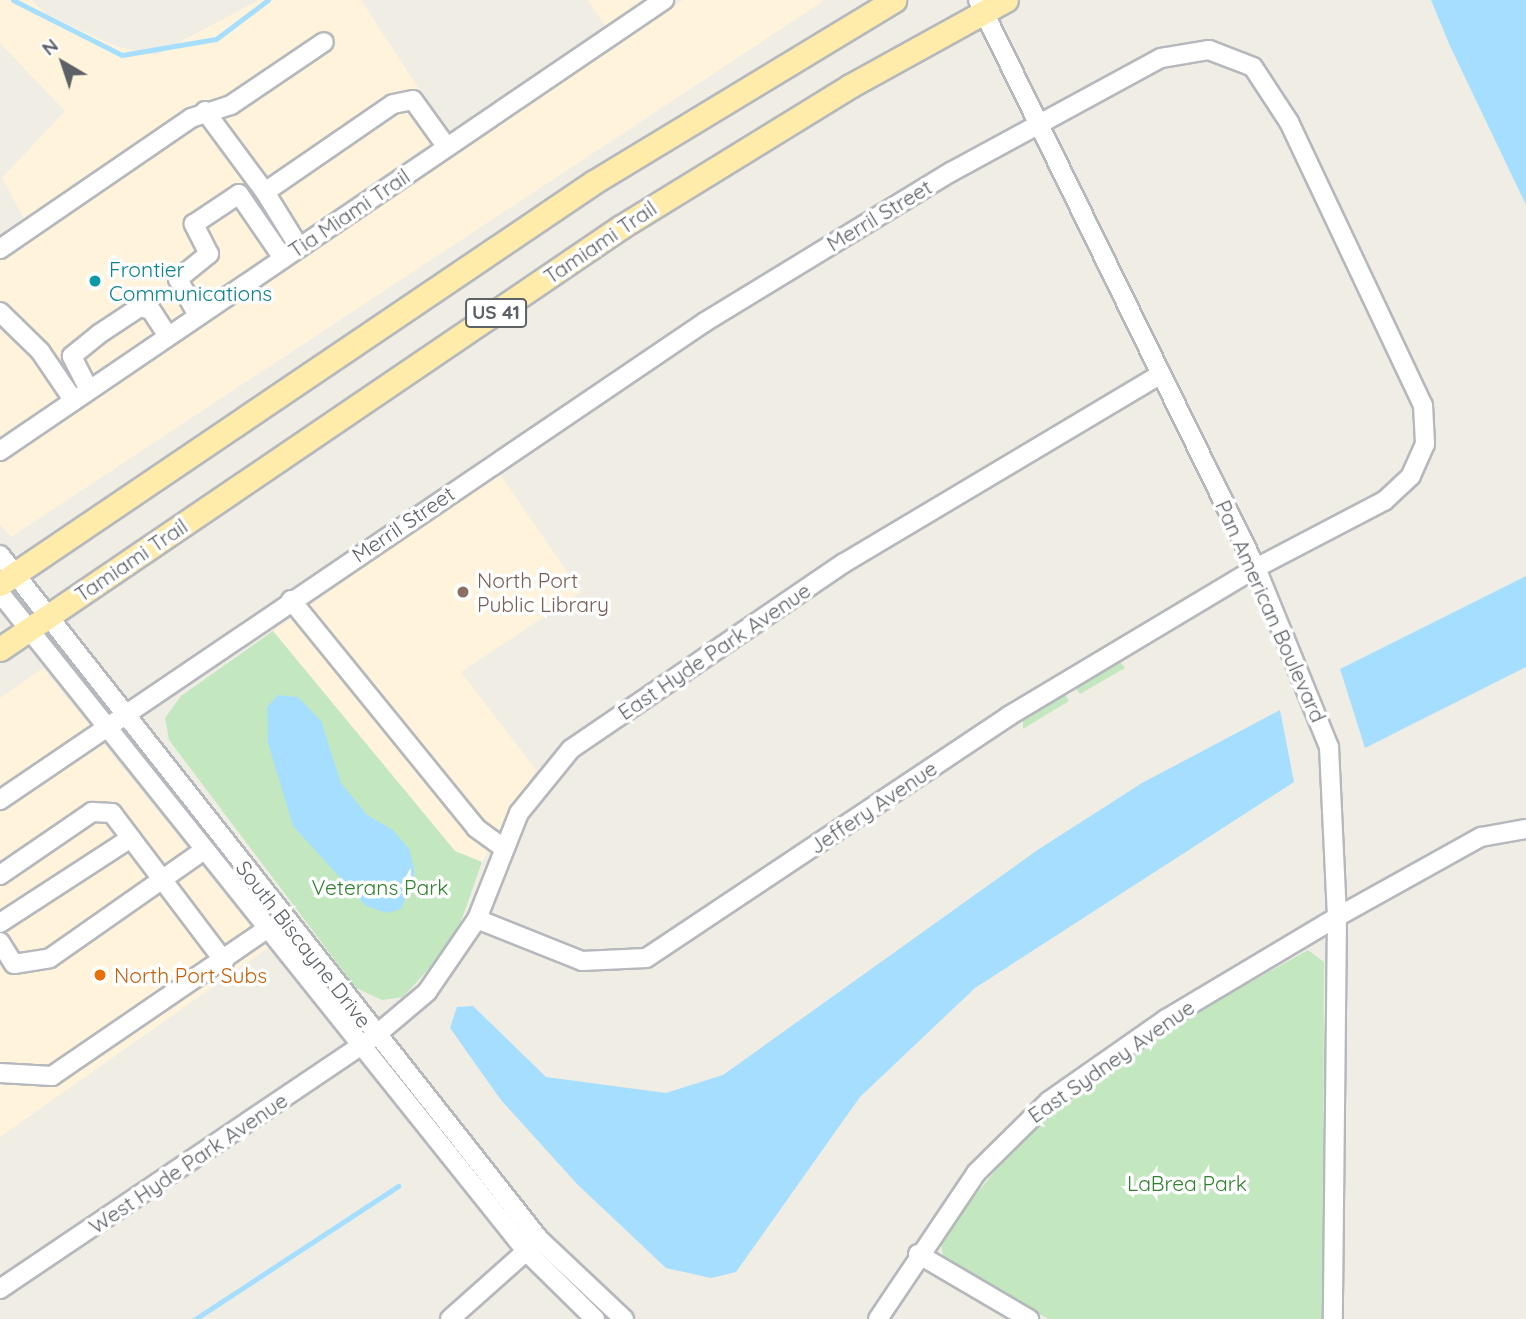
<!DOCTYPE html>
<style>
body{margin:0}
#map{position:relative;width:1526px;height:1319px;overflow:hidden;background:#f0ede5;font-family:Quicksand,sans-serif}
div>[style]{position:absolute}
.commercial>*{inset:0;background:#fff4db}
.green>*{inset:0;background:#c3e8c0}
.water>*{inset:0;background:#a6deff}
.stream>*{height:5px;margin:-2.5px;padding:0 2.5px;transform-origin:2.5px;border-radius:2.5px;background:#a6deff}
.roads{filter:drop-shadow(2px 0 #b5b8bc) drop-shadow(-2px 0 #b5b8bc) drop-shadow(0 2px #b5b8bc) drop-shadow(0 -2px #b5b8bc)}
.minor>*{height:18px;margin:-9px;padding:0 9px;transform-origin:9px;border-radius:9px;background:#fff}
.major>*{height:23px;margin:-11.5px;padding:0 11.5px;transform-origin:11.5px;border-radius:11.5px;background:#ffecab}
.dots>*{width:19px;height:19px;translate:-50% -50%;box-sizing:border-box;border:4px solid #fff;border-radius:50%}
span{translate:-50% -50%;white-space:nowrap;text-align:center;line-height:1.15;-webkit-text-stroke:7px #fff;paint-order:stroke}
.shield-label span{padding:2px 5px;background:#fff;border:2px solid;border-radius:5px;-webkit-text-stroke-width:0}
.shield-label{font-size:19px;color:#5c6166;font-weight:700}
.street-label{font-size:21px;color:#5c6166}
.culture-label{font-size:21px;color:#0d838f}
.left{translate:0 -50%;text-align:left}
.education-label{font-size:21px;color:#785e54}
.park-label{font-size:21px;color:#318230}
.food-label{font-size:21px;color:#c56008}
.north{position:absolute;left:28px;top:28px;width:70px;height:70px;-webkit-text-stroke:5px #fff;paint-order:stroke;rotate:321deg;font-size:19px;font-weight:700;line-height:28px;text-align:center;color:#5c6166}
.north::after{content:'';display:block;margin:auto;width:24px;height:32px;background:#5c6166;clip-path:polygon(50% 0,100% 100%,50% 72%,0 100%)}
</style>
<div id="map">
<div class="commercial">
<i style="clip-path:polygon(0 0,31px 0,46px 14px,115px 46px,156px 55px,259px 0,361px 0,447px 132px,0 438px,0 250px,30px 229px,2px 178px,65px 111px,0 43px)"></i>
<i style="clip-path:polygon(588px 0,644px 0,605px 26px)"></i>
<i style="clip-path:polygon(683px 0,825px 0,11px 537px,0 524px,0 463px)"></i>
<i style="clip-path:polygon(499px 473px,581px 592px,461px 672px,536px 770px,482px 862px,455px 851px,273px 631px)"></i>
<i style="clip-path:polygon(43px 668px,89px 725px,0 787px,0 698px)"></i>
<i style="clip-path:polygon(102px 742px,268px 948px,0 1137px,0 813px)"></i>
</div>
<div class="green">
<i style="clip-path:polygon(273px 631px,455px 851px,482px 862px,454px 941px,403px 997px,382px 1000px,356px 988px,169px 740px,165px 718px,181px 696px)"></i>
<i style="clip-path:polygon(1117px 658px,1125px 668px,1080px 694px,1075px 687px)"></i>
<i style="clip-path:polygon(1064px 693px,1069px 701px,1023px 729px,1023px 715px)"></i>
<i style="clip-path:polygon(1308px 950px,1324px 962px,1323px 1319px,1048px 1319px,943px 1256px,940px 1238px,1027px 1132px,1195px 1013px)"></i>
</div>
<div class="water">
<i style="clip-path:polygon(1431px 0,1526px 0,1526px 205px,1450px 46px)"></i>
<i style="clip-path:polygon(1526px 576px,1526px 667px,1365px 748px,1340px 669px)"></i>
<i style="clip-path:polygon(278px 695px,298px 697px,321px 721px,341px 783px,367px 815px,393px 830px,409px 849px,415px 873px,401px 909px,387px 913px,366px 906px,293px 826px,268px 743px,267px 707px)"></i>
<i style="clip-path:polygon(1280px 710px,1294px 782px,975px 988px,860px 1097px,736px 1272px,711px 1278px,666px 1268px,577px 1184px,501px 1100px,450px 1028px,457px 1007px,473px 1006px,546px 1077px,666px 1093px,723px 1075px,1039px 849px,1142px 783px)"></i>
</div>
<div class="stream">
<i style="left:13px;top:0;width:122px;rotate:26.8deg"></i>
<i style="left:122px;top:55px;width:95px;rotate:-9.7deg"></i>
<i style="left:216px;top:39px;width:65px;rotate:-36.9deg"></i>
<i style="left:195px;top:1319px;width:243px;rotate:-33.2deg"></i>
</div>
<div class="roads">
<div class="minor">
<i style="left:978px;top:0;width:632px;rotate:63.92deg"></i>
<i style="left:1256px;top:568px;width:193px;rotate:67.8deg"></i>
<i style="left:1329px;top:747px;width:170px;rotate:87.3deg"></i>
<i style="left:1337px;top:917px;width:402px;rotate:90.6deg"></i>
<i style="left:205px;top:111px;width:101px;rotate:53.5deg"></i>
<i style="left:299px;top:247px;width:65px;rotate:-121.7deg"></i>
<i style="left:265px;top:192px;width:155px;rotate:-34.5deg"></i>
<i style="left:393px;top:104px;width:20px;rotate:-11deg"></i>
<i style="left:413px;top:100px;width:57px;rotate:54.3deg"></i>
<i style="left:0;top:249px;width:232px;rotate:-34.4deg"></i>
<i style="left:191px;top:118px;width:42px;rotate:-18deg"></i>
<i style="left:231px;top:105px;width:112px;rotate:-34.1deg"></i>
<i style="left:0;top:312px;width:56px;rotate:44.3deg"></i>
<i style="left:40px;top:351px;width:60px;rotate:55.8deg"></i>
<i style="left:198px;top:316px;width:42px;rotate:-118.4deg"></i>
<i style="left:178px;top:279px;width:40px;rotate:-39deg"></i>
<i style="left:209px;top:254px;width:34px;rotate:-117deg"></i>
<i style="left:194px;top:224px;width:54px;rotate:-33.7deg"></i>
<i style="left:239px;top:194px;width:78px;rotate:55.5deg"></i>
<i style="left:89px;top:390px;width:38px;rotate:-117deg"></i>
<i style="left:72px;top:356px;width:35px;rotate:-39deg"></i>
<i style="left:99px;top:334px;width:49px;rotate:-33.4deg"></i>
<i style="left:140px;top:307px;width:11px;rotate:15deg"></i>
<i style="left:151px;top:310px;width:31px;rotate:57deg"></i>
<i style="left:0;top:451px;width:803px;rotate:-34.19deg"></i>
<i style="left:0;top:555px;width:871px;rotate:51.76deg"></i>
<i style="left:539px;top:1239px;width:117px;rotate:43.3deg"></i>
<i style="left:0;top:593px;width:842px;rotate:51.36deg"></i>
<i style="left:526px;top:1251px;width:97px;rotate:44.6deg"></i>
<i style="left:291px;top:600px;width:294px;rotate:50.9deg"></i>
<i style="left:476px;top:828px;width:32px;rotate:36deg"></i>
<i style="left:0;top:800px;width:852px;rotate:-34.14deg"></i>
<i style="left:705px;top:322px;width:288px;rotate:-31.4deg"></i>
<i style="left:951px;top:172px;width:239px;rotate:-28.5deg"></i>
<i style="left:1161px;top:58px;width:49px;rotate:-9.5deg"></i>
<i style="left:1209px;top:50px;width:47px;rotate:21.1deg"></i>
<i style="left:1253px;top:67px;width:66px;rotate:56.8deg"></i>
<i style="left:1289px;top:122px;width:313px;rotate:64.7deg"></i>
<i style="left:1423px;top:405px;width:39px;rotate:87deg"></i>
<i style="left:1425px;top:444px;width:35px;rotate:114deg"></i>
<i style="left:1411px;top:476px;width:37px;rotate:137deg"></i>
<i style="left:1384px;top:501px;width:144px;rotate:152.4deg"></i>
<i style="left:1256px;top:568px;width:288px;rotate:149.1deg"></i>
<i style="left:1009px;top:716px;width:436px;rotate:146.3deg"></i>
<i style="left:646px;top:958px;width:64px;rotate:177.3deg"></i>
<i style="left:582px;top:961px;width:113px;rotate:-158.2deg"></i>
<i style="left:0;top:875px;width:112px;rotate:-34.4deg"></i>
<i style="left:92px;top:812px;width:20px;rotate:3deg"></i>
<i style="left:112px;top:813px;width:186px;rotate:52.9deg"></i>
<i style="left:0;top:923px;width:156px;rotate:-33deg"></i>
<i style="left:0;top:942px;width:26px;rotate:58deg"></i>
<i style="left:14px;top:964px;width:36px;rotate:-9deg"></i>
<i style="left:50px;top:958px;width:188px;rotate:-35deg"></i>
<i style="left:0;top:1073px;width:52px;rotate:3.3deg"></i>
<i style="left:52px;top:1076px;width:260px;rotate:-34.4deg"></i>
<i style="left:918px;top:1254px;width:129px;rotate:30.4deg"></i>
<i style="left:0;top:1289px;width:454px;rotate:-34deg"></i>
<i style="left:376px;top:1035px;width:67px;rotate:-40.1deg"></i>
<i style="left:427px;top:992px;width:88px;rotate:-55.6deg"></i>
<i style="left:477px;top:919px;width:114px;rotate:-68.4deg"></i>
<i style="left:519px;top:813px;width:82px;rotate:-50.9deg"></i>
<i style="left:571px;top:749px;width:330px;rotate:-34.3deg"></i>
<i style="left:844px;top:563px;width:369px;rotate:-30.8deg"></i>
<i style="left:450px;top:1319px;width:111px;rotate:-41.7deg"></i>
<i style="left:878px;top:1319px;width:176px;rotate:-56.1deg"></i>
<i style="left:976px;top:1173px;width:103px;rotate:-44.6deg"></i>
<i style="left:1049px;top:1101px;width:143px;rotate:-35deg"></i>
<i style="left:1166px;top:1019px;width:199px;rotate:-30.8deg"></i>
<i style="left:1337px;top:917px;width:165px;rotate:-29.1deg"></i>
<i style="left:1481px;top:837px;width:46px;rotate:-10.1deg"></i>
</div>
<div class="major">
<i style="left:0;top:584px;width:717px;rotate:-34.09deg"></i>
<i style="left:594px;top:182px;width:351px;rotate:-31.2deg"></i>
<i style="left:0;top:649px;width:751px;rotate:-34.2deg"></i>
<i style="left:621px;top:227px;width:269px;rotate:-31.6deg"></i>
<i style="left:850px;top:86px;width:178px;rotate:-28.9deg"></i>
</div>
</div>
<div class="dots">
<i style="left:95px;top:281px;background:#0f9aa8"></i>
<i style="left:463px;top:592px;background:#8d6e63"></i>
<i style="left:100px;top:975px;background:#e8710a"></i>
</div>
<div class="shield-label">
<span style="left:496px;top:313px">US 41</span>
</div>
<div class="street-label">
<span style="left:349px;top:213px;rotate:-34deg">Tia Miami Trail</span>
<span style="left:879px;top:215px;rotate:-31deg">Merril Street</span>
<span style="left:600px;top:242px;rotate:-34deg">Tamiami Trail</span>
<span style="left:403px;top:524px;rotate:-34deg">Merril Street</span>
<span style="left:131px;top:560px;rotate:-34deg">Tamiami Trail</span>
<span style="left:1271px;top:611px;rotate:66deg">Pan American Boulevard</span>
<span style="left:714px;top:651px;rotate:-34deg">East Hyde Park Avenue</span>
<span style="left:873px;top:807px;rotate:-34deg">Jeffery Avenue</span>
<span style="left:304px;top:944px;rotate:52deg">South Biscayne Drive</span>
<span style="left:1111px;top:1061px;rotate:-35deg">East Sydney Avenue</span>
<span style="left:188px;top:1163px;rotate:-34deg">West Hyde Park Avenue</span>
</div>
<div class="culture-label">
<span class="left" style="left:109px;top:281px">Frontier<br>Communications</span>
</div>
<div class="education-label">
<span class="left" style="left:477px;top:592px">North Port<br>Public Library</span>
</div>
<div class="park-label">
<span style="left:380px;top:887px">Veterans Park</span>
<span style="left:1187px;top:1183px">LaBrea Park</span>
</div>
<div class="food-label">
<span class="left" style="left:114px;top:975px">North Port Subs</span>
</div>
<div class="north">N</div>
</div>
